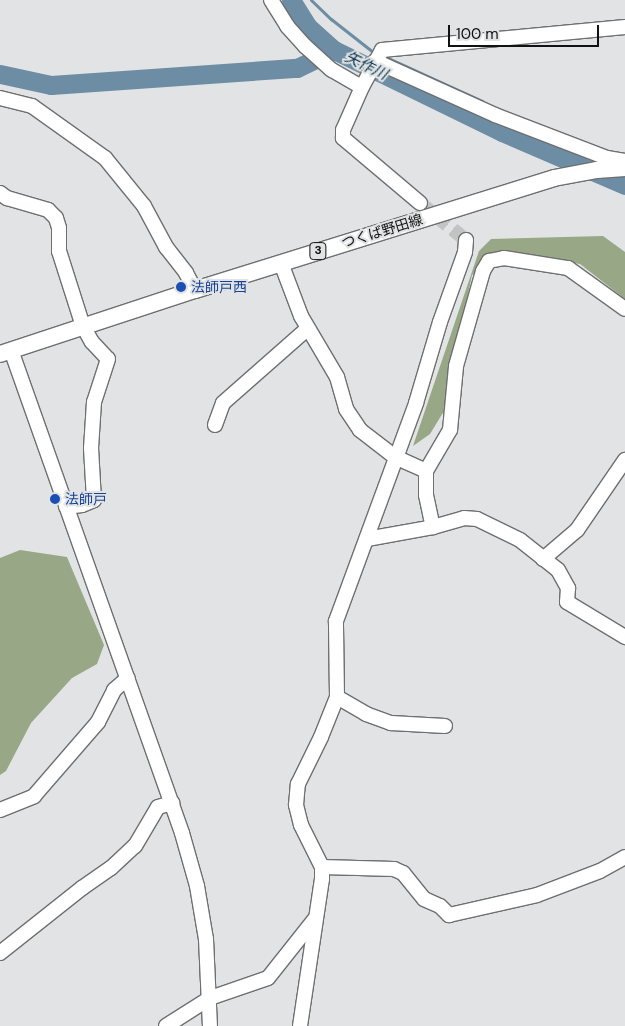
<!DOCTYPE html>
<meta charset="utf-8">
<style>
body{margin:0}
#map{position:relative;width:625px;height:1026px;overflow:hidden;background:#e2e3e4;font-family:"DM Sans","Noto Sans JP",sans-serif}
div>[style]{position:absolute}
.forest>*{inset:0;background:#98a786}
.stream>*{height:3px;margin:-1.5px;padding:0 1.5px;transform-origin:1.5px;border-radius:1.5px;background:#6c8da3}
.river>*{height:19px;margin:-9.5px;padding:0 9.5px;transform-origin:9.5px;border-radius:9.5px;background:#6c8da3}
.minor-tunnel>*{height:14px;margin-top:-7px;transform-origin:0;background:repeating-linear-gradient(90deg,#c2c4c4 0 14px,transparent 0 21px)}
.roads{filter:drop-shadow(1px 0 #6e6f70) drop-shadow(-1px 0 #6e6f70) drop-shadow(0 1px #6e6f70) drop-shadow(0 -1px #6e6f70)}
.minor>*{height:14px;margin:-7px;padding:0 7px;transform-origin:7px;border-radius:7px;background:#fff}
.major>*{height:16px;margin:-8px;padding:0 8px;transform-origin:8px;border-radius:8px;background:#fff}
.dots>*{width:14px;height:14px;translate:-50% -50%;box-sizing:border-box;border:2px solid #e2e3e4;border-radius:50%}
span{translate:-50% -50%;white-space:nowrap;text-align:center;line-height:1.15;-webkit-text-stroke:4px #e2e3e4;paint-order:stroke}
.shield-label span{padding:1px 4px;background:#e2e3e4;border:1px solid;border-radius:4px;-webkit-text-stroke-width:0}
.shield-label{font-size:12px;color:#101111;font-weight:700}
.street-label{font-size:14px;color:#101111}
.transit-label{font-size:14px;color:#164399}
.left{translate:0 -50%;text-align:left}
.water-label{font-size:15px;color:#06344d;font-style:italic}
.scale{position:absolute;left:448px;top:25px;width:151px;height:22px;box-sizing:border-box;border:2px solid #101111;border-top:0;padding-left:6px;font-size:15px;line-height:18px;white-space:nowrap;color:#101111;-webkit-text-stroke:4px #e2e3e4;paint-order:stroke}
</style>
<div id="map">
<div class="forest">
<i style="clip-path:polygon(603px 236px,625px 252px,625px 299px,580px 264px,505px 251px,472px 275px,444px 411px,430px 434px,413px 446px,479px 251px,491px 239px)"></i>
<i style="clip-path:polygon(20px 550px,67px 557px,104px 645px,97px 664px,72px 678px,31px 723px,6px 771px,0 775px,0 558px)"></i>
</div>
<div class="stream">
<i style="left:311px;top:0;width:28px;rotate:44deg"></i>
<i style="left:331px;top:19px;width:53px;rotate:38.2deg"></i>
<i style="left:386px;top:57px;width:106px;rotate:24.6deg"></i>
</div>
<div class="river">
<i style="left:291px;top:0;width:31px;rotate:58deg"></i>
<i style="left:307px;top:26px;width:36px;rotate:42deg"></i>
<i style="left:0;top:74px;width:52px;rotate:12.2deg"></i>
<i style="left:51px;top:85px;width:247px;rotate:-4deg"></i>
<i style="left:297px;top:68px;width:41px;rotate:-25.9deg"></i>
<i style="left:334px;top:50px;width:187px;rotate:26deg"></i>
<i style="left:502px;top:132px;width:134px;rotate:23.3deg"></i>
</div>
<div class="minor-tunnel">
<i style="left:420px;top:203px;width:59px;rotate:38.8deg"></i>
</div>
<div class="roads">
<div class="minor">
<i style="left:271px;top:0;width:31px;rotate:58deg"></i>
<i style="left:287px;top:26px;width:27px;rotate:48deg"></i>
<i style="left:305px;top:46px;width:36px;rotate:42deg"></i>
<i style="left:332px;top:70px;width:34px;rotate:30deg"></i>
<i style="left:375px;top:61px;width:132px;rotate:24.2deg"></i>
<i style="left:495px;top:115px;width:120px;rotate:21deg"></i>
<i style="left:607px;top:158px;width:18px;rotate:9deg"></i>
<i style="left:0;top:98px;width:33px;rotate:14deg"></i>
<i style="left:32px;top:106px;width:90px;rotate:35.5deg"></i>
<i style="left:105px;top:158px;width:62px;rotate:50.9deg"></i>
<i style="left:144px;top:206px;width:47px;rotate:61.8deg"></i>
<i style="left:166px;top:247px;width:33px;rotate:52deg"></i>
<i style="left:186px;top:273px;width:19px;rotate:62deg"></i>
<i style="left:0;top:193px;width:9px;rotate:36deg"></i>
<i style="left:7px;top:198px;width:43px;rotate:16.3deg"></i>
<i style="left:48px;top:210px;width:11px;rotate:45deg"></i>
<i style="left:56px;top:218px;width:10px;rotate:73deg"></i>
<i style="left:59px;top:228px;width:23px;rotate:90deg"></i>
<i style="left:59px;top:251px;width:79px;rotate:72.3deg"></i>
<i style="left:83px;top:326px;width:18px;rotate:61deg"></i>
<i style="left:92px;top:342px;width:23px;rotate:47deg"></i>
<i style="left:108px;top:359px;width:45px;rotate:108deg"></i>
<i style="left:94px;top:402px;width:46px;rotate:93.7deg"></i>
<i style="left:91px;top:448px;width:52px;rotate:86.7deg"></i>
<i style="left:94px;top:500px;width:13px;rotate:157deg"></i>
<i style="left:82px;top:505px;width:16px;rotate:173deg"></i>
<i style="left:420px;top:203px;width:101px;rotate:-139.8deg"></i>
<i style="left:343px;top:138px;width:8px;rotate:-90deg"></i>
<i style="left:343px;top:130px;width:47px;rotate:-66.2deg"></i>
<i style="left:362px;top:87px;width:42px;rotate:-61.6deg"></i>
<i style="left:382px;top:50px;width:244px;rotate:-5.4deg"></i>
<i style="left:281px;top:263px;width:57px;rotate:69.3deg"></i>
<i style="left:301px;top:316px;width:71px;rotate:59.5deg"></i>
<i style="left:337px;top:377px;width:33px;rotate:74deg"></i>
<i style="left:346px;top:409px;width:25px;rotate:56deg"></i>
<i style="left:360px;top:430px;width:44px;rotate:37.6deg"></i>
<i style="left:395px;top:457px;width:34px;rotate:24deg"></i>
<i style="left:426px;top:471px;width:24px;rotate:90deg"></i>
<i style="left:426px;top:495px;width:33px;rotate:78deg"></i>
<i style="left:11px;top:350px;width:512px;rotate:70.5deg"></i>
<i style="left:182px;top:833px;width:55px;rotate:74.2deg"></i>
<i style="left:197px;top:886px;width:54px;rotate:80.4deg"></i>
<i style="left:206px;top:939px;width:87px;rotate:87.4deg"></i>
<i style="left:215px;top:425px;width:23px;rotate:-70deg"></i>
<i style="left:223px;top:403px;width:112px;rotate:-41.4deg"></i>
<i style="left:426px;top:471px;width:48px;rotate:-59.7deg"></i>
<i style="left:450px;top:430px;width:64px;rotate:-84.6deg"></i>
<i style="left:456px;top:366px;width:99px;rotate:-74.1deg"></i>
<i style="left:483px;top:271px;width:12px;rotate:-59deg"></i>
<i style="left:489px;top:261px;width:15px;rotate:-11deg"></i>
<i style="left:504px;top:258px;width:65px;rotate:8.9deg"></i>
<i style="left:568px;top:268px;width:70px;rotate:35.7deg"></i>
<i style="left:367px;top:539px;width:67px;rotate:-10.3deg"></i>
<i style="left:433px;top:527px;width:32px;rotate:-16deg"></i>
<i style="left:464px;top:518px;width:13px;rotate:4deg"></i>
<i style="left:477px;top:519px;width:48px;rotate:26deg"></i>
<i style="left:520px;top:540px;width:48px;rotate:38.3deg"></i>
<i style="left:558px;top:570px;width:21px;rotate:61deg"></i>
<i style="left:568px;top:588px;width:14px;rotate:94deg"></i>
<i style="left:567px;top:602px;width:68px;rotate:31.1deg"></i>
<i style="left:543px;top:559px;width:45px;rotate:-40.5deg"></i>
<i style="left:577px;top:530px;width:85px;rotate:-55.6deg"></i>
<i style="left:337px;top:697px;width:34px;rotate:30deg"></i>
<i style="left:366px;top:714px;width:27px;rotate:20deg"></i>
<i style="left:391px;top:723px;width:54px;rotate:3.2deg"></i>
<i style="left:0;top:810px;width:37px;rotate:-22deg"></i>
<i style="left:34px;top:796px;width:98px;rotate:-49.1deg"></i>
<i style="left:98px;top:722px;width:36px;rotate:-63deg"></i>
<i style="left:114px;top:690px;width:18px;rotate:-41deg"></i>
<i style="left:322px;top:867px;width:72px;rotate:1.6deg"></i>
<i style="left:394px;top:869px;width:10px;rotate:24deg"></i>
<i style="left:403px;top:873px;width:33px;rotate:51deg"></i>
<i style="left:424px;top:899px;width:17px;rotate:24deg"></i>
<i style="left:440px;top:906px;width:13px;rotate:45deg"></i>
<i style="left:449px;top:915px;width:90px;rotate:-12.8deg"></i>
<i style="left:537px;top:895px;width:67px;rotate:-20.9deg"></i>
<i style="left:600px;top:871px;width:29px;rotate:-29deg"></i>
<i style="left:0;top:953px;width:105px;rotate:-38.4deg"></i>
<i style="left:82px;top:888px;width:35px;rotate:-35deg"></i>
<i style="left:111px;top:868px;width:33px;rotate:-43deg"></i>
<i style="left:135px;top:846px;width:45px;rotate:-59.5deg"></i>
<i style="left:158px;top:807px;width:15px;rotate:-16deg"></i>
<i style="left:166px;top:1026px;width:52px;rotate:-32.5deg"></i>
<i style="left:210px;top:998px;width:61px;rotate:-19deg"></i>
<i style="left:268px;top:978px;width:74px;rotate:-51.6deg"></i>
<i style="left:300px;top:1026px;width:149px;rotate:-81.5deg"></i>
<i style="left:322px;top:879px;width:12px;rotate:-90deg"></i>
<i style="left:322px;top:867px;width:47px;rotate:-116.6deg"></i>
<i style="left:301px;top:825px;width:21px;rotate:-104deg"></i>
<i style="left:296px;top:805px;width:21px;rotate:-85deg"></i>
<i style="left:298px;top:784px;width:52px;rotate:-63.9deg"></i>
<i style="left:321px;top:737px;width:43px;rotate:-68.2deg"></i>
<i style="left:337px;top:697px;width:76px;rotate:-90.8deg"></i>
<i style="left:336px;top:621px;width:232px;rotate:-69.8deg"></i>
<i style="left:416px;top:403px;width:84px;rotate:-73.5deg"></i>
<i style="left:440px;top:322px;width:74px;rotate:-70.3deg"></i>
<i style="left:465px;top:252px;width:12px;rotate:-85deg"></i>
</div>
<div class="major">
<i style="left:0;top:354px;width:205px;rotate:-18.2deg"></i>
<i style="left:195px;top:290px;width:376px;rotate:-17.3deg"></i>
<i style="left:554px;top:178px;width:44px;rotate:-10.5deg"></i>
<i style="left:597px;top:170px;width:28px;rotate:-4deg"></i>
</div>
</div>
<div class="dots">
<i style="left:181px;top:287px;background:#1a4fb4"></i>
<i style="left:55px;top:499px;background:#1a4fb4"></i>
</div>
<div class="shield-label">
<span style="left:318px;top:251px">3</span>
</div>
<div class="street-label">
<span style="left:382px;top:231px;rotate:-17deg">つくば野田線</span>
</div>
<div class="transit-label">
<span class="left" style="left:191px;top:287px">法師戸西</span>
<span class="left" style="left:65px;top:499px">法師戸</span>
</div>
<div class="water-label">
<span style="left:366px;top:66px;rotate:26deg">矢作川</span>
</div>
<div class="scale">100 m</div>
</div>
